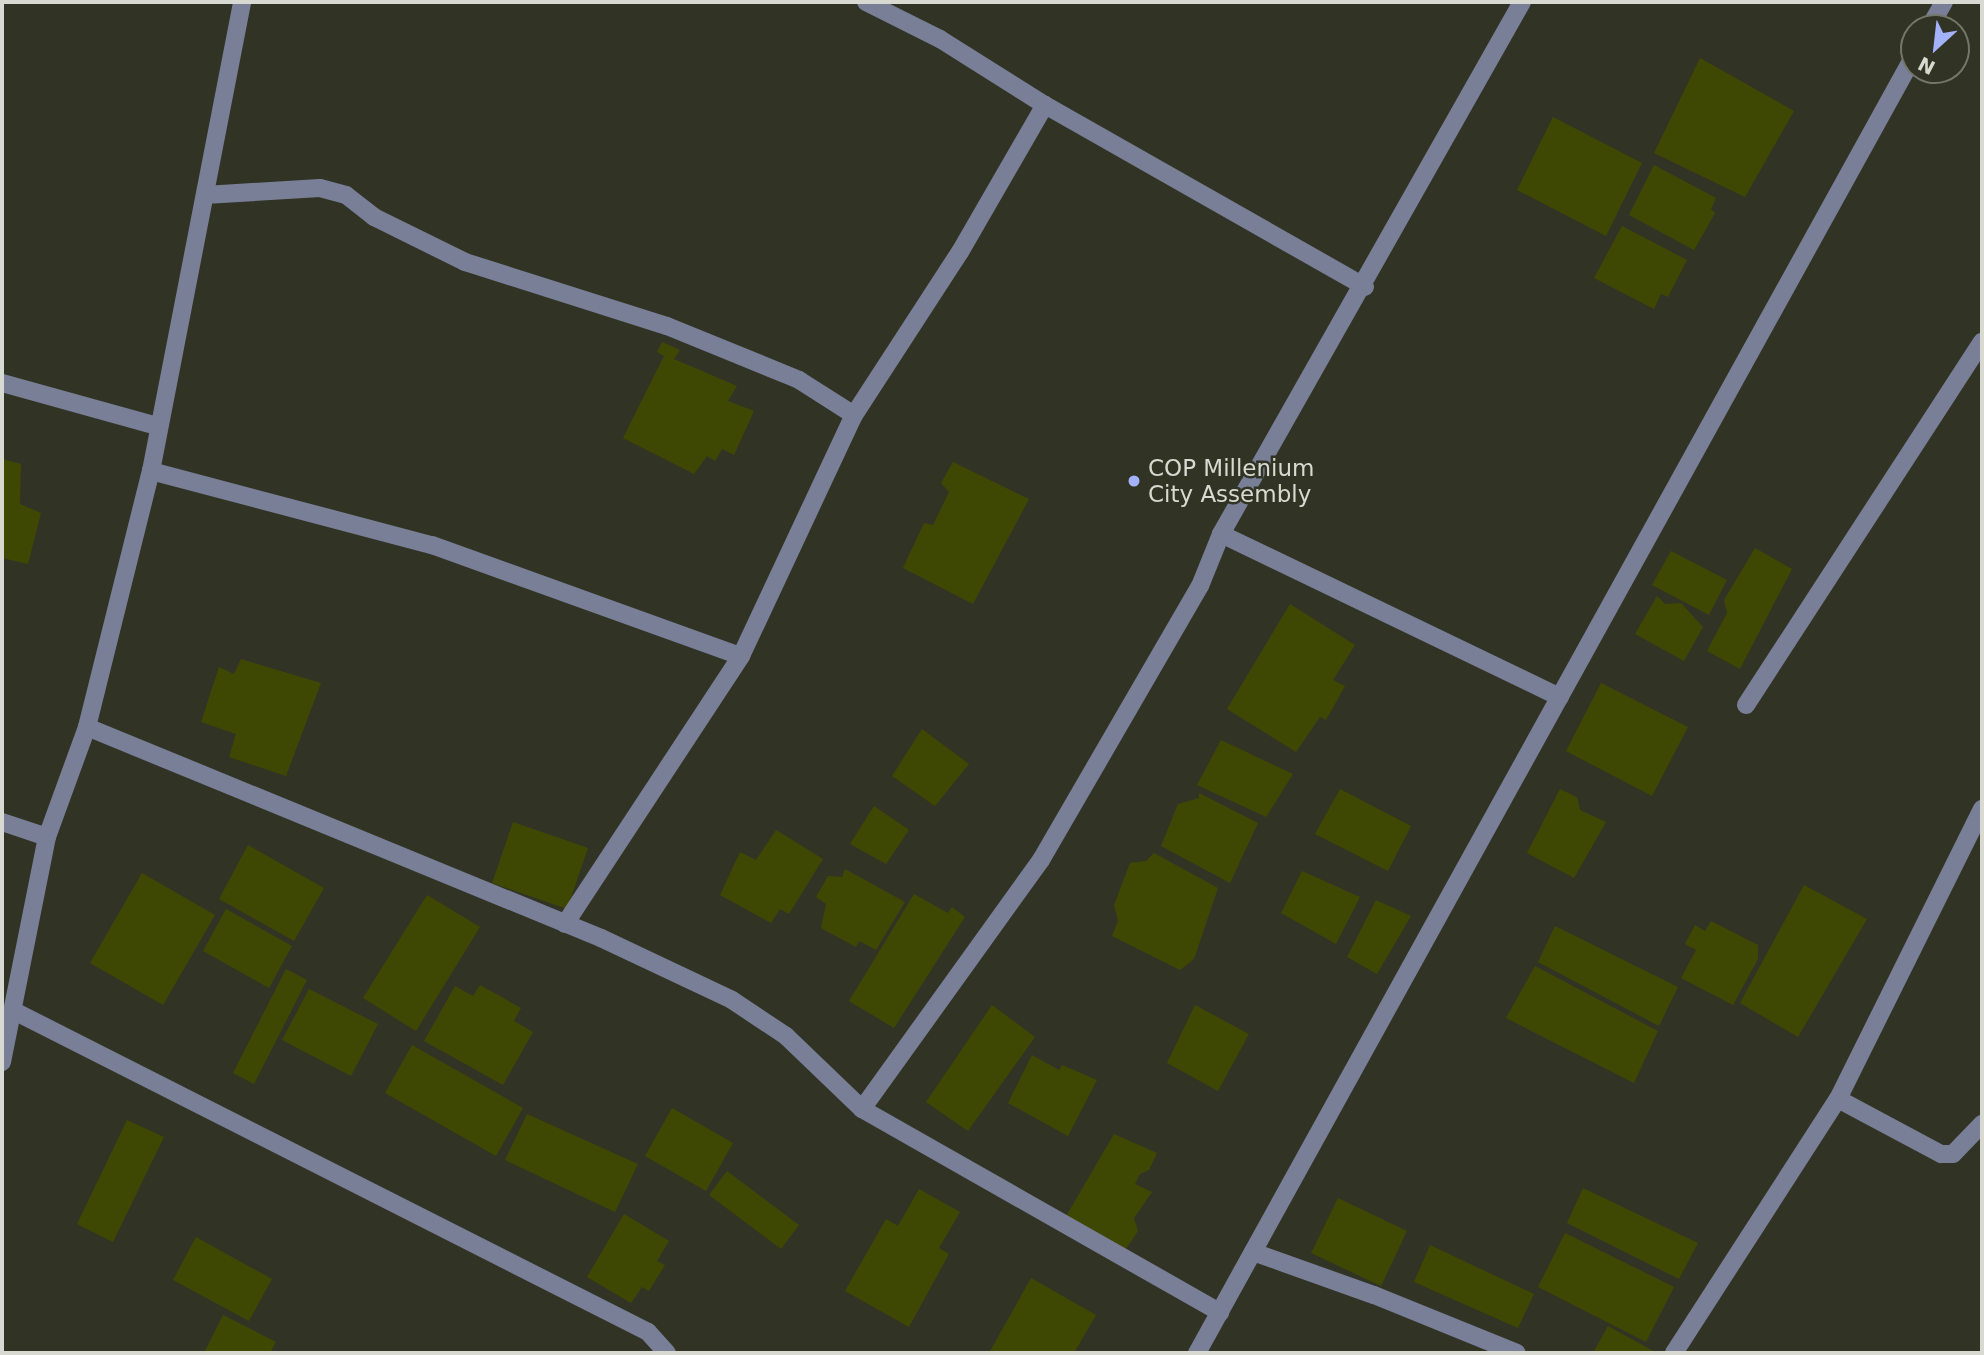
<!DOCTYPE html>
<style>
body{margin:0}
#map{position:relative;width:1984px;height:1355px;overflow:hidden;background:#313425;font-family:"DejaVu Sans",sans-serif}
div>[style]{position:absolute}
.building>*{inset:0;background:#3f4802}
.minor>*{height:18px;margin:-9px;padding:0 9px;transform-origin:9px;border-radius:9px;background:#7a7f98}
.dots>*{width:19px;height:19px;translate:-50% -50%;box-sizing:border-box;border:4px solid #313425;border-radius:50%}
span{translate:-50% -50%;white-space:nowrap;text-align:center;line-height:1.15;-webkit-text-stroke:5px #313425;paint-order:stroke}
.poi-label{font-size:23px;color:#d8dad1}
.left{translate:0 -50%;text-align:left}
.frame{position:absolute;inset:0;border:4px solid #d8dad1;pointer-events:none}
.north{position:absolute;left:1900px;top:14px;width:70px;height:70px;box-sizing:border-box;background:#313425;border:2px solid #74766a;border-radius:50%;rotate:207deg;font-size:19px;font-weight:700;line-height:28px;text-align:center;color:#d8dad1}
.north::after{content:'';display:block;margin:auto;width:24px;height:32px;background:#a4b2fc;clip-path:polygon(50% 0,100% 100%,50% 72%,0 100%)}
</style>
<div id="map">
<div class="building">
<i style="clip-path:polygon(1700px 58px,1794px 111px,1745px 197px,1654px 153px)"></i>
<i style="clip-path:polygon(1553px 117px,1642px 163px,1606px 236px,1517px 190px)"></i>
<i style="clip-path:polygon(1654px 165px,1716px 198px,1711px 209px,1715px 213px,1694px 250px,1629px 215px)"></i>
<i style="clip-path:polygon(1622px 226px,1687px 260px,1668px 297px,1661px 294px,1654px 309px,1594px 278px)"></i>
<i style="clip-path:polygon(662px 342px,680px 350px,674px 359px,737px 386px,728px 401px,754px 411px,734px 455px,722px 449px,715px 461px,707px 456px,694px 474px,623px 438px,664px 356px,657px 352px)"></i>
<i style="clip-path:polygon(2px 459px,21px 464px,20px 504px,41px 513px,28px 564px,2px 558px)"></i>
<i style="clip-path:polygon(953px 462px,1029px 499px,973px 604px,903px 568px,924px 523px,933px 525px,949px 492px,941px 483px)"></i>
<i style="clip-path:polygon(1755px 548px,1792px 569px,1740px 669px,1707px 651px,1727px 613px,1724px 600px)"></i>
<i style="clip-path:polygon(1671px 551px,1727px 580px,1709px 615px,1652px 585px)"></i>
<i style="clip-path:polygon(1657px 596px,1665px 604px,1681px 603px,1703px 627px,1684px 661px,1635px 634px)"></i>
<i style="clip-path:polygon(1290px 604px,1355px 645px,1333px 680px,1345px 686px,1326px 720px,1320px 717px,1296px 752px,1227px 709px)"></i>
<i style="clip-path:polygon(241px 659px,321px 683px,286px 776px,229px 757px,236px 734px,201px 722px,219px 667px,234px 674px)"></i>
<i style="clip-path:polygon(1601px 683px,1688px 727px,1652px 796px,1566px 751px)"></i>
<i style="clip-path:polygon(922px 729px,969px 764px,935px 806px,892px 776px)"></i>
<i style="clip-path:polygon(1221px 740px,1293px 774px,1266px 817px,1197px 785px)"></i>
<i style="clip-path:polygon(1340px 789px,1411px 826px,1388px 871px,1315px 834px)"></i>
<i style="clip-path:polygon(1560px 789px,1577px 797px,1580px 810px,1606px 822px,1574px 878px,1527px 853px)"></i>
<i style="clip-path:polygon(1199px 793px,1258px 823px,1230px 883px,1161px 846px,1178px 804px,1199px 798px)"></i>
<i style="clip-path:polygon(874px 806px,909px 830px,886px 864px,850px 844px)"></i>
<i style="clip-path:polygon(513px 822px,588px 848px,567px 909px,492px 883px)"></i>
<i style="clip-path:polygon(776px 830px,823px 859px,789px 914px,780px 909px,771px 923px,720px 895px,740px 852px,756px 860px)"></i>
<i style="clip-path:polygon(248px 845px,324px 888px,294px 941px,219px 899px)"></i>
<i style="clip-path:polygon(1154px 853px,1218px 888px,1194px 959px,1180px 970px,1112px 936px,1118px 921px,1114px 905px,1130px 863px,1146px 861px)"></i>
<i style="clip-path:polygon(845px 869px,905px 902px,876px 950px,859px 941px,856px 947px,821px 928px,826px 904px,816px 897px,828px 876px,842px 877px)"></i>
<i style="clip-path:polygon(1302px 871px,1360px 897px,1336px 944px,1281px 913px)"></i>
<i style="clip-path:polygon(142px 873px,215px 915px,163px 1005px,90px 963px)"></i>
<i style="clip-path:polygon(1804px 885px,1867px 919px,1798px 1037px,1740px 1003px)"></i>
<i style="clip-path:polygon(914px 894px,948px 913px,952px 907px,965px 917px,894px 1028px,849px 1001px)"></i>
<i style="clip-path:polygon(427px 895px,480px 927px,416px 1031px,363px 998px)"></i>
<i style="clip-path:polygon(1376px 900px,1411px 916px,1377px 974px,1347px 957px)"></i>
<i style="clip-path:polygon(226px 909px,292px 946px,269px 988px,203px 951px)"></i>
<i style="clip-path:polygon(1711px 921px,1758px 945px,1758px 959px,1733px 1005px,1681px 978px,1696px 950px,1685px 944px,1695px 925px,1705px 931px)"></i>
<i style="clip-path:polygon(1555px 926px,1678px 987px,1659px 1026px,1538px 962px)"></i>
<i style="clip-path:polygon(1535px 966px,1658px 1031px,1634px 1083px,1506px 1018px)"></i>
<i style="clip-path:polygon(286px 969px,307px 980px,254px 1084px,233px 1073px)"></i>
<i style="clip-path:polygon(480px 985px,521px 1008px,514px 1021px,533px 1032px,503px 1085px,424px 1041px,455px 986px,473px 996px)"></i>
<i style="clip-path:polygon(309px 989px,378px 1024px,351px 1076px,282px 1040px)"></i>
<i style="clip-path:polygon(992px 1005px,1035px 1037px,968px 1131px,926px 1102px)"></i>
<i style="clip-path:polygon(1195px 1005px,1249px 1034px,1218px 1091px,1167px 1063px)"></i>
<i style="clip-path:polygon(412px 1045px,523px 1108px,496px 1156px,385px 1093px)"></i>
<i style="clip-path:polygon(1032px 1055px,1059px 1070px,1062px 1065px,1097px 1080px,1068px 1136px,1008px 1103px)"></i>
<i style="clip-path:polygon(672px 1108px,733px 1143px,706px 1191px,645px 1156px)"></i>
<i style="clip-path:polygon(527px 1114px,638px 1164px,615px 1212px,505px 1160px)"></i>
<i style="clip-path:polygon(127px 1120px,164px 1137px,113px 1242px,77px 1224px)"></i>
<i style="clip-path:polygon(1114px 1134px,1157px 1153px,1149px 1170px,1140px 1174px,1135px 1184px,1152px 1192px,1134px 1218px,1138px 1231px,1124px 1252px,1065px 1218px)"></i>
<i style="clip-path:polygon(727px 1171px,799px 1225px,781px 1249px,709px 1195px)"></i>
<i style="clip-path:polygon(1583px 1188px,1698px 1243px,1679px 1279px,1567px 1223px)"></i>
<i style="clip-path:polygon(919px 1189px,960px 1212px,939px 1248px,949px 1254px,909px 1327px,845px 1291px,886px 1219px,898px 1226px)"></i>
<i style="clip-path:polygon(1338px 1198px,1407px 1231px,1381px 1286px,1311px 1253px)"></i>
<i style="clip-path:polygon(624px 1214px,669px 1241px,657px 1261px,665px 1265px,649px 1291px,642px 1287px,631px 1303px,587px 1277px)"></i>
<i style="clip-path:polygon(1565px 1233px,1674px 1287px,1646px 1342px,1538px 1287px)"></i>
<i style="clip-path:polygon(196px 1237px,272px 1279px,249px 1321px,173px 1280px)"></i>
<i style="clip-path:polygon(1430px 1245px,1534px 1294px,1518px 1328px,1414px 1282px)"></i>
<i style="clip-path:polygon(1031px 1278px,1096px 1315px,1074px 1353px,989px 1353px)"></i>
<i style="clip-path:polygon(223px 1315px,276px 1342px,270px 1353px,204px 1353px)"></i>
<i style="clip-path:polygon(1608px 1326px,1657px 1353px,1593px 1353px)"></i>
</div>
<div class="minor">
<i style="left:866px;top:2px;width:83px;rotate:26.6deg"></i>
<i style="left:940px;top:39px;width:124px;rotate:32.2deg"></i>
<i style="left:1045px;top:105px;width:368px;rotate:29.6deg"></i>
<i style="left:1929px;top:28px;width:30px;rotate:-60deg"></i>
<i style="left:205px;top:195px;width:115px;rotate:-3.5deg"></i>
<i style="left:320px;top:188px;width:27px;rotate:15deg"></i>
<i style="left:346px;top:195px;width:36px;rotate:38deg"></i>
<i style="left:374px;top:217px;width:102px;rotate:26.3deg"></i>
<i style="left:465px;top:262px;width:212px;rotate:17.6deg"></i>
<i style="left:667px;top:326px;width:143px;rotate:22.2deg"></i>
<i style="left:799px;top:380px;width:65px;rotate:32.5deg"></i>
<i style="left:2px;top:383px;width:161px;rotate:15.5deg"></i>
<i style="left:151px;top:471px;width:291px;rotate:14.8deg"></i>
<i style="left:432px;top:545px;width:328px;rotate:19.8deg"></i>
<i style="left:741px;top:656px;width:266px;rotate:-64.9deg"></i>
<i style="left:854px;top:415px;width:194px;rotate:-57deg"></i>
<i style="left:960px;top:252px;width:170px;rotate:-60deg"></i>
<i style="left:1221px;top:534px;width:376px;rotate:25.7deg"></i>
<i style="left:1746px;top:705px;width:433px;rotate:-57deg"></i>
<i style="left:87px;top:727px;width:556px;rotate:22.32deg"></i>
<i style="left:601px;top:938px;width:145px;rotate:25.3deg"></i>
<i style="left:732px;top:1000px;width:65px;rotate:33.7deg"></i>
<i style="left:786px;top:1036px;width:105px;rotate:43.8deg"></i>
<i style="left:862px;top:1109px;width:412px;rotate:29.6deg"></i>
<i style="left:2px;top:822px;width:47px;rotate:18.4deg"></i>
<i style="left:565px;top:924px;width:321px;rotate:-56.7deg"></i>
<i style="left:12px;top:1010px;width:713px;rotate:26.85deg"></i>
<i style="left:648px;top:1332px;width:28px;rotate:48deg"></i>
<i style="left:2px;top:1062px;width:229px;rotate:-78.7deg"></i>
<i style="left:47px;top:837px;width:117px;rotate:-70deg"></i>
<i style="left:87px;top:727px;width:264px;rotate:-76deg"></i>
<i style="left:151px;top:471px;width:478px;rotate:-79deg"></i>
<i style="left:1838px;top:1099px;width:117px;rotate:28.1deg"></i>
<i style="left:1941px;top:1154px;width:12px"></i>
<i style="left:1953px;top:1154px;width:42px;rotate:-46deg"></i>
<i style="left:862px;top:1109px;width:307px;rotate:-54.3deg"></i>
<i style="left:1041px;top:860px;width:317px;rotate:-59.9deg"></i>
<i style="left:1200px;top:586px;width:56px;rotate:-68deg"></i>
<i style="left:1221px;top:534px;width:611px;rotate:-60.5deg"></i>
<i style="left:1253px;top:1252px;width:128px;rotate:19.6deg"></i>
<i style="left:1374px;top:1295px;width:154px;rotate:22.1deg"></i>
<i style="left:1197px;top:1353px;width:1482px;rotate:-61.07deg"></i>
<i style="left:1674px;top:1353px;width:302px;rotate:-57.2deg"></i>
<i style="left:1838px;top:1099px;width:324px;rotate:-63.6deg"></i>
</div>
<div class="dots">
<i style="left:1134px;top:481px;background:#a4b2fc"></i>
</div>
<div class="poi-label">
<span class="left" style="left:1148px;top:481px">COP Millenium<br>City Assembly</span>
</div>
<div class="frame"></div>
<div class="north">N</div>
</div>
